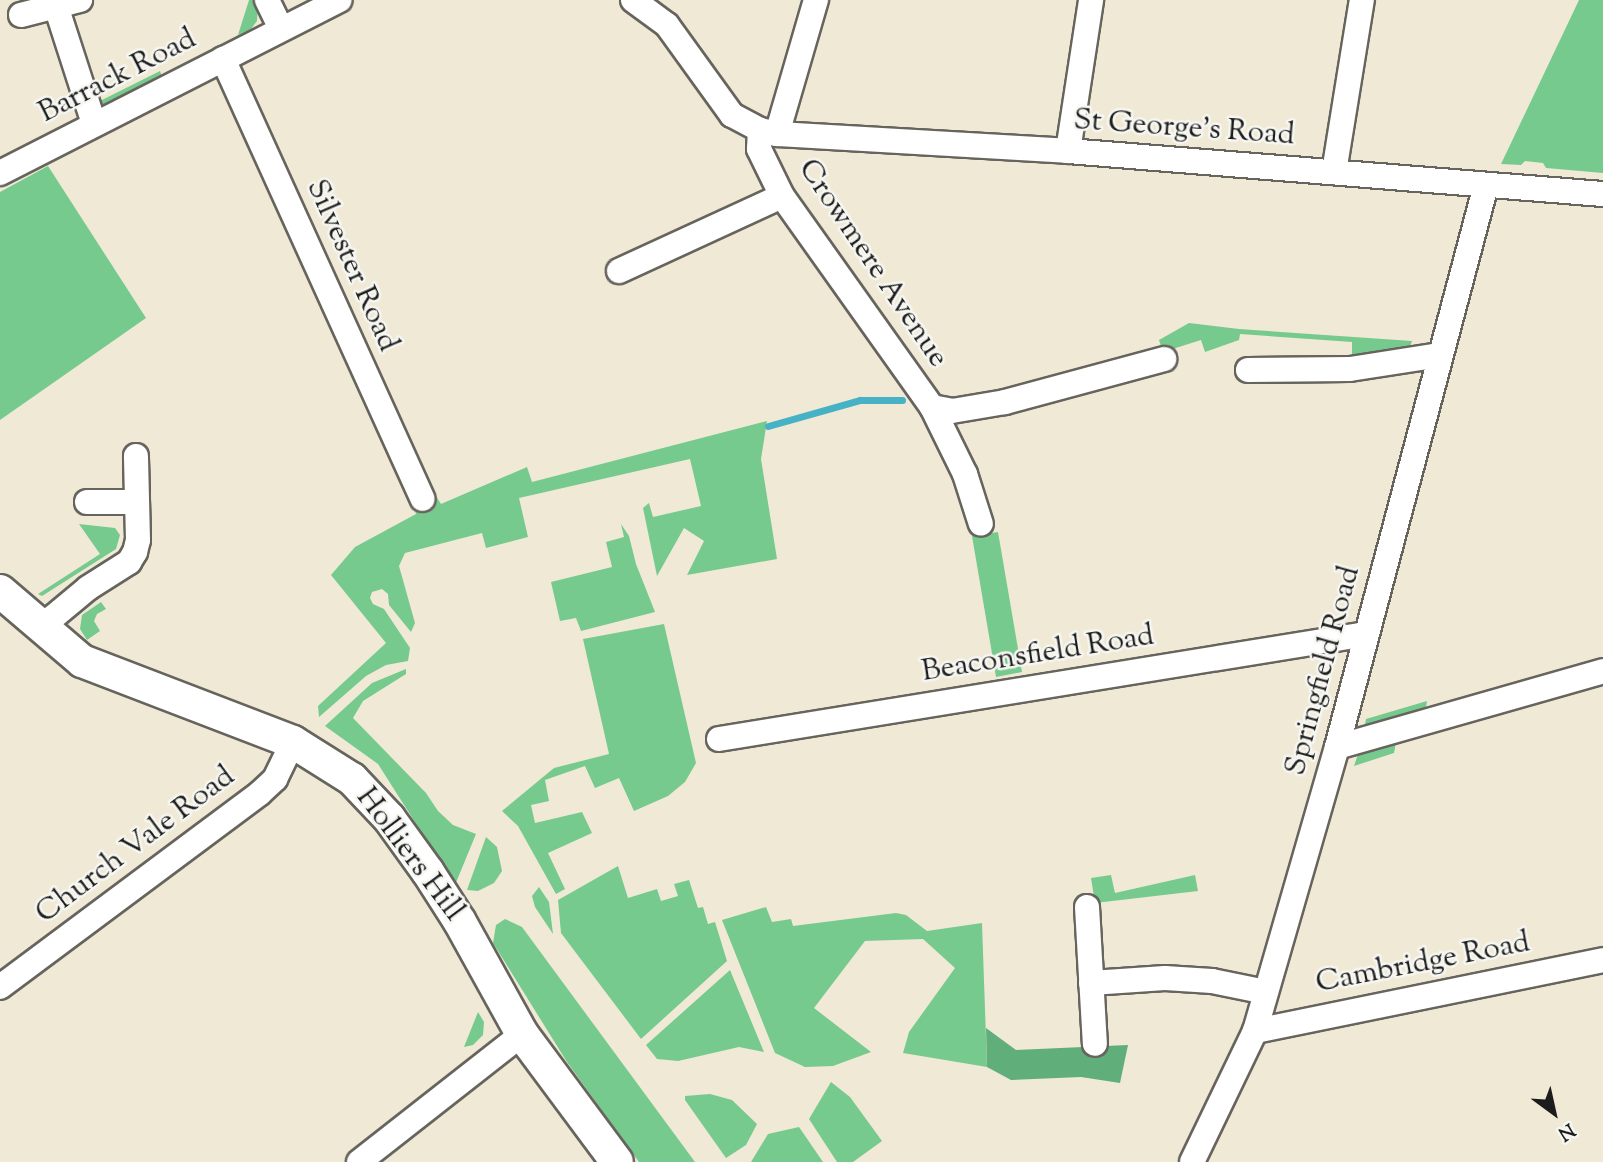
<!DOCTYPE html>
<style>
body{margin:0}
#map{position:relative;width:1603px;height:1162px;overflow:hidden;background:#f0e9d5;font-family:"Sorts Mill Goudy",serif}
div>[style]{position:absolute}
.green>*{inset:0;background:#76ca8e}
.forest>*{inset:0;background:#60ae79}
.stream>*{height:7px;margin:-3.5px;padding:0 3.5px;transform-origin:3.5px;border-radius:3.5px;background:#47b1c5}
.roads{filter:drop-shadow(2px 0 #66645d) drop-shadow(-2px 0 #66645d) drop-shadow(0 2px #66645d) drop-shadow(0 -2px #66645d)}
.minor>*{height:24px;margin:-12px;padding:0 12px;transform-origin:12px;border-radius:12px;background:#fff}
.major>*{height:32px;margin:-16px;padding:0 16px;transform-origin:16px;border-radius:16px;background:#fff}
span{translate:-50% -50%;white-space:nowrap;text-align:center;line-height:1.15;-webkit-text-stroke:5px #f6f6f2;paint-order:stroke}
.street-label{font-size:30px;color:#1c1c1c}
.north{position:absolute;left:1519px;top:1078px;width:70px;height:70px;-webkit-text-stroke:5px #f6f6f2;paint-order:stroke;rotate:147deg;font-size:19px;font-weight:700;line-height:28px;text-align:center;color:#1c1c1c}
.north::after{content:'';display:block;margin:auto;width:24px;height:32px;background:#1c1c1c;clip-path:polygon(50% 0,100% 100%,50% 72%,0 100%)}
</style>
<div id="map">
<div class="green">
<i style="clip-path:polygon(249px 0,254px 0,258px 6px,257px 21px,251px 29px,238px 35px)"></i>
<i style="clip-path:polygon(1579px 0,1603px 0,1603px 173px,1546px 168px,1543px 163px,1525px 161px,1521px 165px,1501px 164px)"></i>
<i style="clip-path:polygon(160px 71px,162px 77px,105px 107px,96px 103px)"></i>
<i style="clip-path:polygon(48px 166px,146px 318px,0 420px,0 192px)"></i>
<i style="clip-path:polygon(1189px 323px,1239px 329px,1412px 341px,1409px 349px,1352px 359px,1352px 342px,1240px 334px,1239px 340px,1205px 352px,1201px 340px,1163px 352px,1159px 340px)"></i>
<i style="clip-path:polygon(767px 421px,761px 459px,777px 559px,687px 575px,704px 541px,684px 528px,657px 576px,643px 508px,649px 503px,653px 517px,701px 506px,690px 459px,519px 498px,528px 537px,486px 548px,482px 533px,405px 553px,399px 566px,415px 623px,411px 632px,389px 605px,388px 594px,382px 589px,372px 592px,370px 598px,373px 604px,384px 609px,410px 648px,408px 661px,386px 665px,366px 676px,319px 717px,318px 706px,386px 643px,331px 575px,355px 547px,416px 514px,414px 507px,436px 496px,441px 504px,527px 467px,532px 482px)"></i>
<i style="clip-path:polygon(79px 524px,115px 528px,120px 535px,116px 549px,42px 596px,38px 594px,100px 554px)"></i>
<i style="clip-path:polygon(621px 524px,629px 536px,636px 564px,655px 612px,581px 631px,576px 618px,560px 621px,551px 582px,612px 567px,606px 542px,624px 537px)"></i>
<i style="clip-path:polygon(998px 532px,1022px 672px,996px 677px,972px 536px)"></i>
<i style="clip-path:polygon(101px 602px,106px 609px,97px 614px,94px 621px,100px 631px,87px 640px,80px 629px,82px 615px)"></i>
<i style="clip-path:polygon(664px 624px,696px 763px,685px 782px,668px 796px,634px 811px,619px 778px,595px 788px,585px 766px,545px 780px,549px 801px,531px 805px,535px 823px,582px 812px,592px 833px,548px 853px,565px 889px,556px 894px,518px 826px,502px 811px,554px 768px,609px 754px,583px 639px)"></i>
<i style="clip-path:polygon(406px 669px,406px 674px,363px 701px,353px 718px,426px 793px,438px 811px,453px 825px,476px 834px,455px 885px,378px 764px,325px 726px,372px 683px)"></i>
<i style="clip-path:polygon(1427px 701px,1425px 713px,1364px 730px,1366px 719px)"></i>
<i style="clip-path:polygon(1396px 742px,1394px 753px,1354px 766px,1358px 754px)"></i>
<i style="clip-path:polygon(486px 837px,497px 847px,502px 871px,494px 883px,478px 891px,467px 890px)"></i>
<i style="clip-path:polygon(618px 866px,628px 898px,657px 889px,661px 901px,678px 896px,674px 884px,689px 880px,698px 908px,703px 907px,708px 924px,715px 922px,727px 961px,641px 1039px,561px 933px,558px 900px)"></i>
<i style="clip-path:polygon(1111px 875px,1115px 893px,1195px 875px,1198px 891px,1095px 903px,1091px 878px)"></i>
<i style="clip-path:polygon(539px 887px,549px 902px,553px 934px,535px 907px,532px 896px)"></i>
<i style="clip-path:polygon(766px 907px,772px 922px,791px 919px,793px 926px,896px 913px,906px 915px,927px 931px,982px 923px,987px 1067px,903px 1053px,909px 1032px,955px 968px,923px 939px,865px 941px,814px 1008px,871px 1052px,833px 1066px,805px 1067px,775px 1053px,722px 920px)"></i>
<i style="clip-path:polygon(505px 919px,522px 927px,695px 1162px,639px 1162px,567px 1062px,493px 943px,496px 925px)"></i>
<i style="clip-path:polygon(730px 970px,764px 1052px,739px 1047px,678px 1061px,657px 1059px,646px 1045px)"></i>
<i style="clip-path:polygon(478px 1012px,484px 1022px,483px 1035px,473px 1045px,464px 1047px)"></i>
<i style="clip-path:polygon(831px 1082px,850px 1097px,882px 1141px,853px 1162px,837px 1162px,809px 1119px)"></i>
<i style="clip-path:polygon(710px 1094px,732px 1100px,757px 1124px,746px 1145px,726px 1158px,685px 1100px,685px 1096px)"></i>
<i style="clip-path:polygon(799px 1127px,823px 1162px,751px 1162px,768px 1134px)"></i>
</div>
<div class="forest">
<i style="clip-path:polygon(986px 1028px,1016px 1050px,1128px 1045px,1120px 1083px,1081px 1077px,1011px 1080px,987px 1067px)"></i>
</div>
<div class="stream">
<i style="left:768px;top:426px;width:96px;rotate:-15.8deg"></i>
<i style="left:860px;top:400px;width:42px"></i>
</div>
<div class="roads">
<div class="minor">
<i style="left:267px;top:0;width:32px;rotate:64deg"></i>
<i style="left:633px;top:0;width:42px;rotate:36.3deg"></i>
<i style="left:667px;top:25px;width:111px;rotate:54.2deg"></i>
<i style="left:732px;top:115px;width:32px;rotate:28deg"></i>
<i style="left:760px;top:130px;width:19px;rotate:93deg"></i>
<i style="left:759px;top:149px;width:52px;rotate:63.9deg"></i>
<i style="left:782px;top:196px;width:259px;rotate:54.6deg"></i>
<i style="left:932px;top:407px;width:75px;rotate:63.8deg"></i>
<i style="left:965px;top:474px;width:52px;rotate:72.3deg"></i>
<i style="left:56px;top:6px;width:124px;rotate:72.1deg"></i>
<i style="left:21px;top:15px;width:61px;rotate:-14.3deg"></i>
<i style="left:223px;top:59px;width:483px;rotate:65.6deg"></i>
<i style="left:760px;top:130px;width:17px;rotate:13deg"></i>
<i style="left:777px;top:134px;width:291px;rotate:3.3deg"></i>
<i style="left:1068px;top:151px;width:537px;rotate:4.6deg"></i>
<i style="left:777px;top:134px;width:140px;rotate:-73.8deg"></i>
<i style="left:1068px;top:151px;width:153px;rotate:-81.3deg"></i>
<i style="left:1334px;top:172px;width:174px;rotate:-80.8deg"></i>
<i style="left:0;top:173px;width:381px;rotate:-27deg"></i>
<i style="left:619px;top:271px;width:179px;rotate:-24.7deg"></i>
<i style="left:1248px;top:370px;width:102px;rotate:-0.6deg"></i>
<i style="left:1350px;top:369px;width:90px;rotate:-8.9deg"></i>
<i style="left:932px;top:407px;width:20px;rotate:11deg"></i>
<i style="left:952px;top:411px;width:54px;rotate:-9.6deg"></i>
<i style="left:1005px;top:402px;width:165px;rotate:-15.1deg"></i>
<i style="left:87px;top:502px;width:49px"></i>
<i style="left:42px;top:630px;width:16px;rotate:-50deg"></i>
<i style="left:52px;top:618px;width:47px;rotate:-39.8deg"></i>
<i style="left:88px;top:588px;width:49px;rotate:-32.4deg"></i>
<i style="left:129px;top:562px;width:12px;rotate:-59deg"></i>
<i style="left:135px;top:552px;width:12px;rotate:-76deg"></i>
<i style="left:138px;top:540px;width:84px;rotate:-91.4deg"></i>
<i style="left:719px;top:739px;width:655px;rotate:-9.22deg"></i>
<i style="left:1337px;top:747px;width:277px;rotate:-15.9deg"></i>
<i style="left:1087px;top:907px;width:137px;rotate:86.7deg"></i>
<i style="left:1091px;top:983px;width:74px;rotate:-3.9deg"></i>
<i style="left:1165px;top:978px;width:47px;rotate:3.7deg"></i>
<i style="left:1212px;top:981px;width:55px;rotate:11.5deg"></i>
<i style="left:0;top:987px;width:324px;rotate:-36.7deg"></i>
<i style="left:260px;top:793px;width:21px;rotate:-43deg"></i>
<i style="left:275px;top:779px;width:41px;rotate:-64.1deg"></i>
<i style="left:1255px;top:1031px;width:355px;rotate:-11.5deg"></i>
<i style="left:359px;top:1162px;width:207px;rotate:-38.1deg"></i>
<i style="left:1192px;top:1162px;width:145px;rotate:-64.3deg"></i>
<i style="left:1255px;top:1031px;width:296px;rotate:-73.9deg"></i>
<i style="left:1337px;top:747px;width:581px;rotate:-75.15deg"></i>
</div>
<div class="major">
<i style="left:0;top:591px;width:108px;rotate:40.5deg"></i>
<i style="left:82px;top:661px;width:226px;rotate:21deg"></i>
<i style="left:293px;top:742px;width:70px;rotate:32.1deg"></i>
<i style="left:352px;top:779px;width:54px;rotate:46.5deg"></i>
<i style="left:389px;top:818px;width:67px;rotate:54.2deg"></i>
<i style="left:428px;top:872px;width:59px;rotate:57.4deg"></i>
<i style="left:460px;top:922px;width:128px;rotate:61deg"></i>
<i style="left:522px;top:1034px;width:159px;rotate:53.4deg"></i>
</div>
</div>
<div class="street-label">
<span style="left:118px;top:77px;rotate:-27deg">Barrack Road</span>
<span style="left:1184px;top:129px;rotate:4deg">St George's Road</span>
<span style="left:872px;top:264px;rotate:56deg">Crowmere Avenue</span>
<span style="left:351px;top:266px;rotate:66deg">Silvester Road</span>
<span style="left:1038px;top:655px;rotate:-9deg">Beaconsfield Road</span>
<span style="left:1324px;top:671px;rotate:-75deg">Springfield Road</span>
<span style="left:136px;top:846px;rotate:-37deg">Church Vale Road</span>
<span style="left:409px;top:855px;rotate:53deg">Holliers Hill</span>
<span style="left:1423px;top:964px;rotate:-11deg">Cambridge Road</span>
</div>
<div class="north">N</div>
</div>
